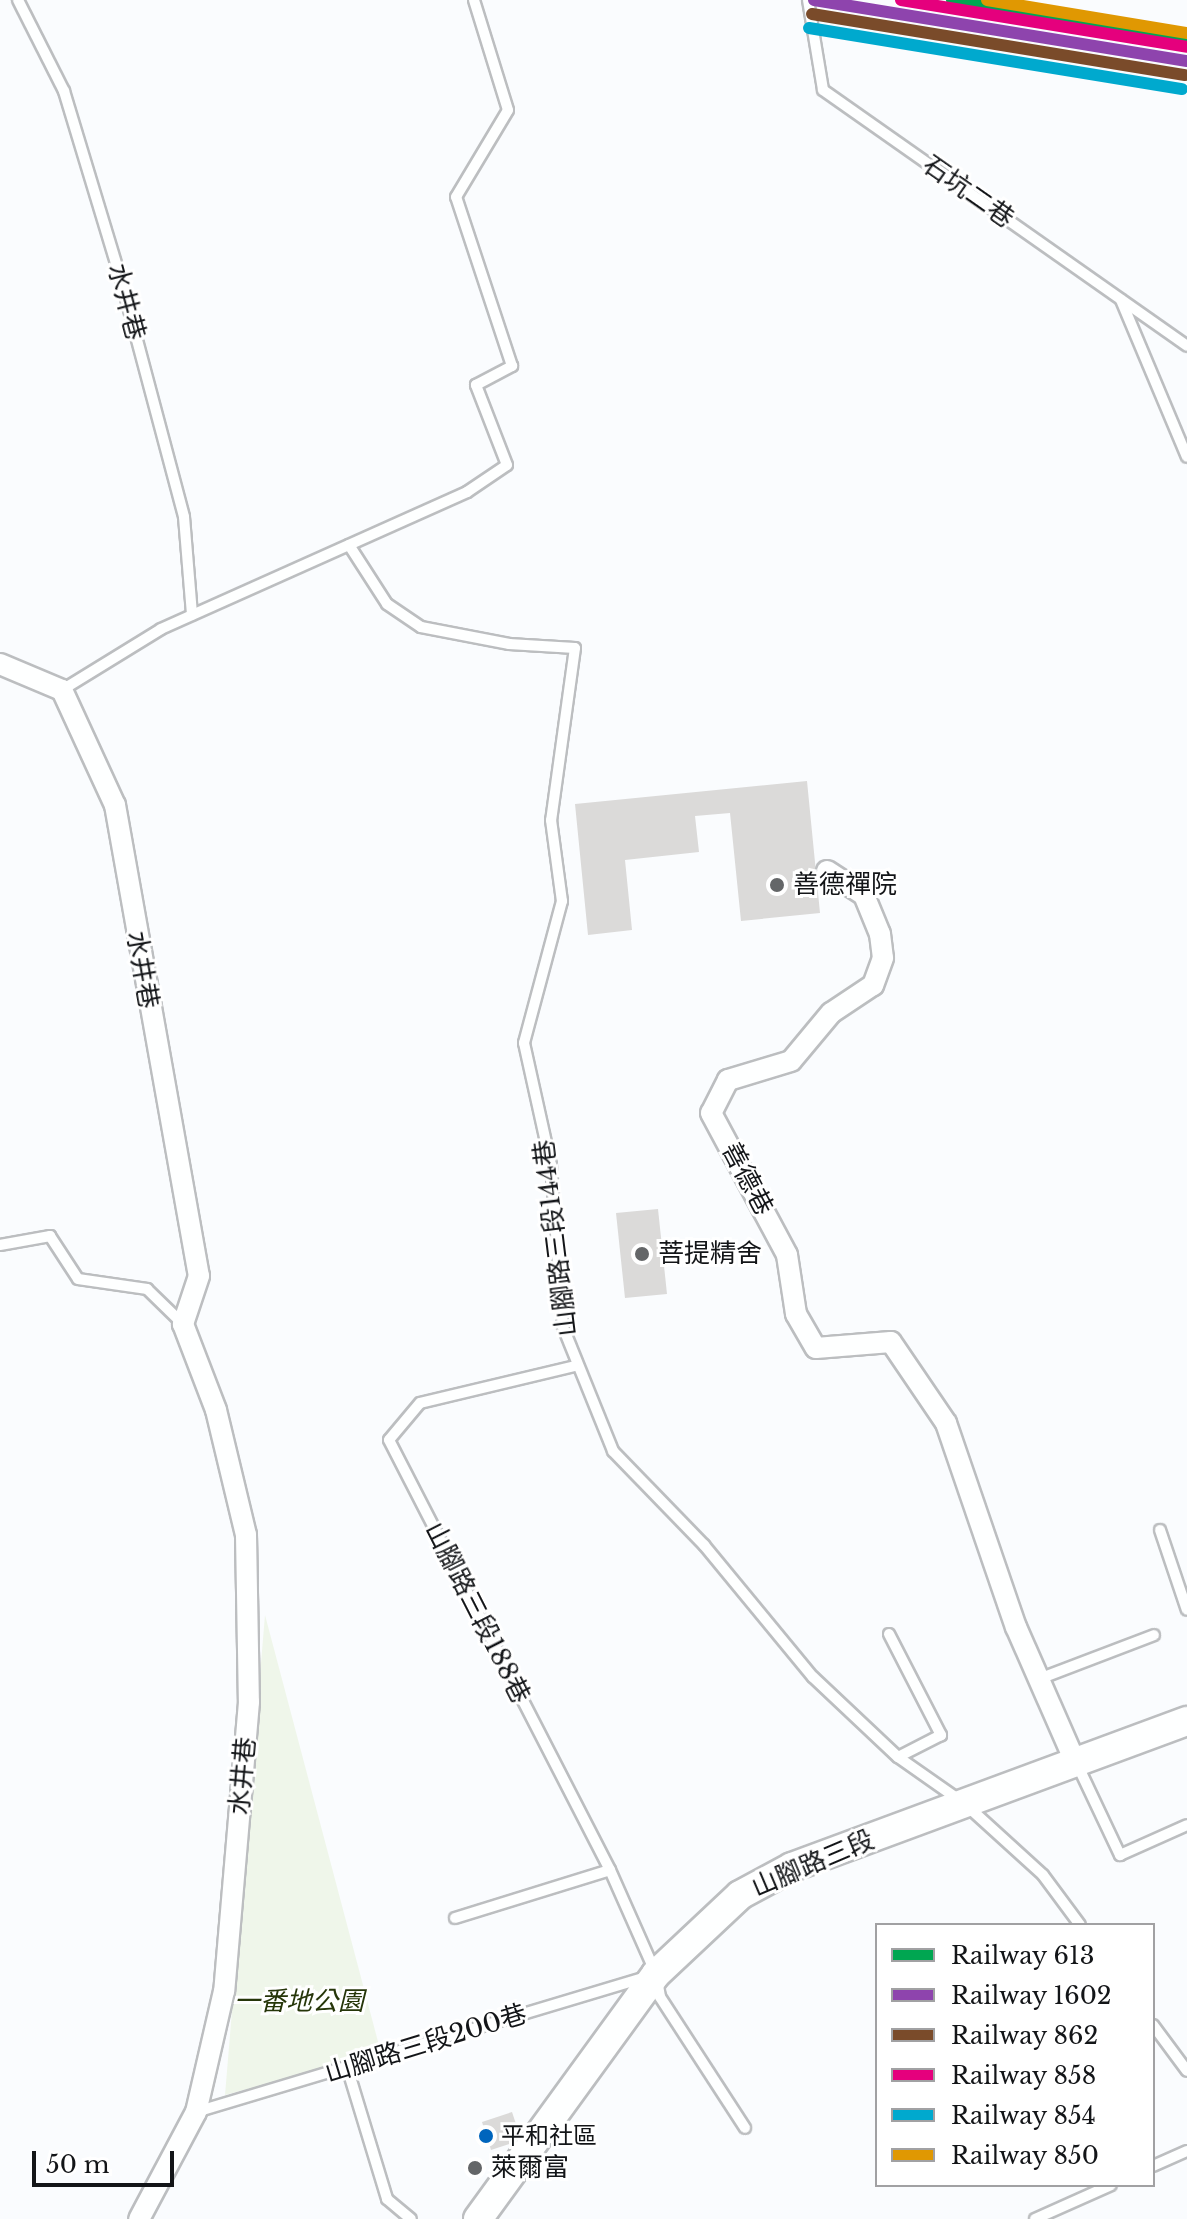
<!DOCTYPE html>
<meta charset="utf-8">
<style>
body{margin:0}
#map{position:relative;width:1187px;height:2219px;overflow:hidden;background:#fafcfe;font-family:"Libre Baskerville","Noto Sans TC",serif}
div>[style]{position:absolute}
.green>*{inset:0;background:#eff6ea}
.building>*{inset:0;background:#dbdad9}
.roads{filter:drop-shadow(2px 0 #bcbec0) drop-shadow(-2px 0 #bcbec0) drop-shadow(0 2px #bcbec0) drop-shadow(0 -2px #bcbec0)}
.service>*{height:10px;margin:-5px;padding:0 5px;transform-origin:5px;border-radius:5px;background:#feffff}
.minor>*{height:20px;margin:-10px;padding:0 10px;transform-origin:10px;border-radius:10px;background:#feffff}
.secondary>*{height:28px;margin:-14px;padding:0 14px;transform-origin:14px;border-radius:14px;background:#feffff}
.rail-1>*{height:12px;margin:-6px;padding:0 6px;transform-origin:6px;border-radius:6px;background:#00a651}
.rail-2>*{height:12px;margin:-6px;padding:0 6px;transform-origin:6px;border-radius:6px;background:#8e44ad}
.rail-3>*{height:12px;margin:-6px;padding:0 6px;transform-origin:6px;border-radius:6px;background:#7a4b2a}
.rail-4>*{height:12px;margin:-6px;padding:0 6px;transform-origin:6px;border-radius:6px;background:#e5007d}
.rail-5>*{height:12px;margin:-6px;padding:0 6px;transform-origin:6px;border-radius:6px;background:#00a9ce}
.rail-6>*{height:12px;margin:-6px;padding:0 6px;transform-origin:6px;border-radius:6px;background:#e09802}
.dots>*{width:22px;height:22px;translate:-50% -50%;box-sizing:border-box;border:4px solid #fff;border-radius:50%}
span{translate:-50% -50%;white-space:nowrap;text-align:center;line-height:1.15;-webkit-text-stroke:6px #fff;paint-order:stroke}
.bus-label{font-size:24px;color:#131518}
.left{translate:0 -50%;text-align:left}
.street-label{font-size:26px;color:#131518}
.poi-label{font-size:26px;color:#131518}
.park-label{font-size:26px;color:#263609;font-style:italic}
.legend{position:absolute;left:875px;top:1923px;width:280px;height:264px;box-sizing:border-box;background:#fff;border:2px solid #a1a1a3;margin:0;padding:10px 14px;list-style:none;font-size:24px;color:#131518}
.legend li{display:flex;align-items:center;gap:16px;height:40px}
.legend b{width:40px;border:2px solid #a1a1a3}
.scale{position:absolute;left:32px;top:2151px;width:142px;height:36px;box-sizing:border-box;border:4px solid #131518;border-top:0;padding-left:10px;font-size:24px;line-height:28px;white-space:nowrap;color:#131518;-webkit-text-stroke:6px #fff;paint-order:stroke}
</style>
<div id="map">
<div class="green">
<i style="clip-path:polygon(265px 1615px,381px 2053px,225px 2095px)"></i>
</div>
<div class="building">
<i style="clip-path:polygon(807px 781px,820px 913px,741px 921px,730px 813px,695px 816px,699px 852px,625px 860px,632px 930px,588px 935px,575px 804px)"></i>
<i style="clip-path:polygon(658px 1209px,667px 1294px,625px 1298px,616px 1213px)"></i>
<i style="clip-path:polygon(512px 2112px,519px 2133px,512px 2143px,491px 2150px,482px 2122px)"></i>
</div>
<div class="roads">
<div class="service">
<i style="left:18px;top:0;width:102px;rotate:63.2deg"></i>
<i style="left:64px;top:91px;width:193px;rotate:73.2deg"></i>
<i style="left:120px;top:276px;width:249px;rotate:75.1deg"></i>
<i style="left:184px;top:517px;width:98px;rotate:85.3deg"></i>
<i style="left:808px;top:0;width:91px;rotate:80.5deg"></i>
<i style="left:823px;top:90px;width:445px;rotate:35.1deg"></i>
<i style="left:1121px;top:300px;width:170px;rotate:67.2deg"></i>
<i style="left:349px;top:545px;width:70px;rotate:57.2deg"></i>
<i style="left:387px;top:604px;width:41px;rotate:34.1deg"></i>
<i style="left:421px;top:627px;width:90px;rotate:10.9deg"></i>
<i style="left:509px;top:644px;width:66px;rotate:3.5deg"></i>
<i style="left:575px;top:648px;width:174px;rotate:97.9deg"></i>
<i style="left:551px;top:820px;width:82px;rotate:82.3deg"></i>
<i style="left:562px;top:901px;width:147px;rotate:105deg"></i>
<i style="left:524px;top:1043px;width:125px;rotate:77.5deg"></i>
<i style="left:551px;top:1165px;width:162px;rotate:85.8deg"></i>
<i style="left:563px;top:1327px;width:134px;rotate:68deg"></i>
<i style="left:613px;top:1451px;width:131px;rotate:45.9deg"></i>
<i style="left:704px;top:1545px;width:171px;rotate:50.5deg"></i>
<i style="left:813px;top:1677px;width:117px;rotate:43.3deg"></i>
<i style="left:898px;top:1757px;width:82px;rotate:35deg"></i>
<i style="left:965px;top:1804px;width:105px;rotate:42.3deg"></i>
<i style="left:1043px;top:1875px;width:62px;rotate:53.5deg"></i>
<i style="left:62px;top:690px;width:116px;rotate:-31.6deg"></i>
<i style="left:161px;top:629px;width:335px;rotate:-24.1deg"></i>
<i style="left:467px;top:492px;width:48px;rotate:-34deg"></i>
<i style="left:507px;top:465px;width:86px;rotate:-111.2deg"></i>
<i style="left:476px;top:385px;width:41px;rotate:-27.8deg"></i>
<i style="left:512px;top:366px;width:178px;rotate:-108.3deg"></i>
<i style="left:456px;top:197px;width:101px;rotate:-59.1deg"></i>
<i style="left:508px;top:110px;width:115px;rotate:-107.2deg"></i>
<i style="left:0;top:1245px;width:51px;rotate:-10.2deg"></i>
<i style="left:50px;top:1236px;width:51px;rotate:56.9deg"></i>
<i style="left:78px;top:1279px;width:70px;rotate:8.2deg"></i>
<i style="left:147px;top:1289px;width:50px;rotate:44.2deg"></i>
<i style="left:575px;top:1366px;width:159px;rotate:166.6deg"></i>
<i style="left:420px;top:1403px;width:48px;rotate:130deg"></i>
<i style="left:389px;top:1440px;width:483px;rotate:62.8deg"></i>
<i style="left:610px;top:1870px;width:114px;rotate:66.1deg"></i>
<i style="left:656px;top:1974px;width:23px;rotate:80deg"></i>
<i style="left:660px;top:1997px;width:156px;rotate:57deg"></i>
<i style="left:1160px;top:1530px;width:84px;rotate:71.4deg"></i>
<i style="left:889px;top:1634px;width:114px;rotate:62.8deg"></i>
<i style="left:941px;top:1735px;width:48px;rotate:152.9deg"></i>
<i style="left:1039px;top:1679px;width:123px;rotate:-20.9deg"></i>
<i style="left:1077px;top:1764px;width:101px;rotate:64.7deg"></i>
<i style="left:1120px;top:1855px;width:73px;rotate:-24.1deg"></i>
<i style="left:455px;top:1918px;width:162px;rotate:-17.2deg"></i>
<i style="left:1153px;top:2025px;width:57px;rotate:53.5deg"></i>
<i style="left:347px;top:2067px;width:138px;rotate:73.1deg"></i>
<i style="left:387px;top:2199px;width:31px;rotate:40deg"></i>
<i style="left:196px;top:2112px;width:470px;rotate:-16.7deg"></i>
<i style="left:1153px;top:2166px;width:37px;rotate:-24deg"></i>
<i style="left:1035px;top:2219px;width:83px;rotate:-24.1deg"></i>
</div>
<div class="minor">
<i style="left:0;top:664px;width:67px;rotate:22.8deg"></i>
<i style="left:62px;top:690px;width:127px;rotate:65.3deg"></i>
<i style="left:115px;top:805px;width:478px;rotate:79.9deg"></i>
<i style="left:199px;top:1276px;width:51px;rotate:108.4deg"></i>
<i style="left:183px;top:1324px;width:92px;rotate:69deg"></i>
<i style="left:216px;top:1410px;width:129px;rotate:76.5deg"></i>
<i style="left:246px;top:1535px;width:167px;rotate:89deg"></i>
<i style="left:249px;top:1702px;width:290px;rotate:94.9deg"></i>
<i style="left:224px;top:1991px;width:124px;rotate:103deg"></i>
<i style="left:196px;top:2112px;width:121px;rotate:118deg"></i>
<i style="left:827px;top:871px;width:44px;rotate:33deg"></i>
<i style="left:864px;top:895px;width:42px;rotate:67.7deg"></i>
<i style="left:880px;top:934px;width:24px;rotate:83deg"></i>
<i style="left:883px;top:958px;width:29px;rotate:110deg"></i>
<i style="left:873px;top:985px;width:50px;rotate:146.3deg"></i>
<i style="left:831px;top:1013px;width:62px;rotate:129.8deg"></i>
<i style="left:791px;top:1061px;width:66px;rotate:163.2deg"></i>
<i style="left:728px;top:1080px;width:37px;rotate:117deg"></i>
<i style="left:711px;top:1113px;width:161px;rotate:61.8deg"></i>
<i style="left:787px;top:1255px;width:60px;rotate:81.3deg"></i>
<i style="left:796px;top:1314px;width:39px;rotate:60deg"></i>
<i style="left:816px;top:1348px;width:75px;rotate:-4.6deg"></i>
<i style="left:891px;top:1342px;width:98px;rotate:55.8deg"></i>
<i style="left:946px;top:1423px;width:216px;rotate:71.1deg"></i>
<i style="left:1016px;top:1627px;width:144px;rotate:66.3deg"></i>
</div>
<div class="secondary">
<i style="left:478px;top:2219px;width:303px;rotate:-54deg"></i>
<i style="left:656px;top:1974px;width:115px;rotate:-43.2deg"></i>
<i style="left:740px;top:1895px;width:59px;rotate:-28.3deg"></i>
<i style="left:792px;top:1867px;width:421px;rotate:-20.3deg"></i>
</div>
</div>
<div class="rail-1">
<i style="left:952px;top:0;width:238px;rotate:9.2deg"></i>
</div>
<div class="rail-2">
<i style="left:814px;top:0;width:378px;rotate:9.3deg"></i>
</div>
<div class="rail-3">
<i style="left:812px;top:14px;width:378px;rotate:9.3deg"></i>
</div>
<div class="rail-4">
<i style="left:901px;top:0;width:290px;rotate:9.3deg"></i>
</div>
<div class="rail-5">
<i style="left:809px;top:28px;width:378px;rotate:9.3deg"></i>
</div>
<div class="rail-6">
<i style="left:987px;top:0;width:203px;rotate:9.4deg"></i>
</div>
<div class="dots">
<i style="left:777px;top:885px;background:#646668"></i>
<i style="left:642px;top:1254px;background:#646668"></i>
<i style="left:486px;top:2136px;background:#0065bd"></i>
<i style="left:475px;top:2168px;background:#646668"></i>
</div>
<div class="bus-label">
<span class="left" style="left:501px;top:2136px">平和社區</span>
</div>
<div class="street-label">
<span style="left:968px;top:192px;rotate:35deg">石坑二巷</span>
<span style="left:126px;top:302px;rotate:75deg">水井巷</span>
<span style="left:142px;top:970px;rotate:80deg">水井巷</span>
<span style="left:747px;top:1179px;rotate:62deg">善德巷</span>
<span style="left:556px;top:1238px;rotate:-97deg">山腳路三段144巷</span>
<span style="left:477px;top:1613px;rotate:63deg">山腳路三段188巷</span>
<span style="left:243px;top:1776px;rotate:-85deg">水井巷</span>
<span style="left:813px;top:1864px;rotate:-23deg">山腳路三段</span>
<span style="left:426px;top:2044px;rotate:-17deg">山腳路三段200巷</span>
</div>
<div class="poi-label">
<span class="left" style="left:793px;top:885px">善德禪院</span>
<span class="left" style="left:658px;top:1254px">菩提精舍</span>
<span class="left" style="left:491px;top:2168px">萊爾富</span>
</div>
<div class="park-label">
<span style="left:299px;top:2002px">一番地公園</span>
</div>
<ul class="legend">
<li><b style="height:10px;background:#00a651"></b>Railway 613</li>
<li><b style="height:10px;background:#8e44ad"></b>Railway 1602</li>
<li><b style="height:10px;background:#7a4b2a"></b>Railway 862</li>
<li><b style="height:10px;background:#e5007d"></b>Railway 858</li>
<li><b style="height:10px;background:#00a9ce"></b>Railway 854</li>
<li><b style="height:10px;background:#e09802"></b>Railway 850</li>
</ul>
<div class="scale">50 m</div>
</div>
